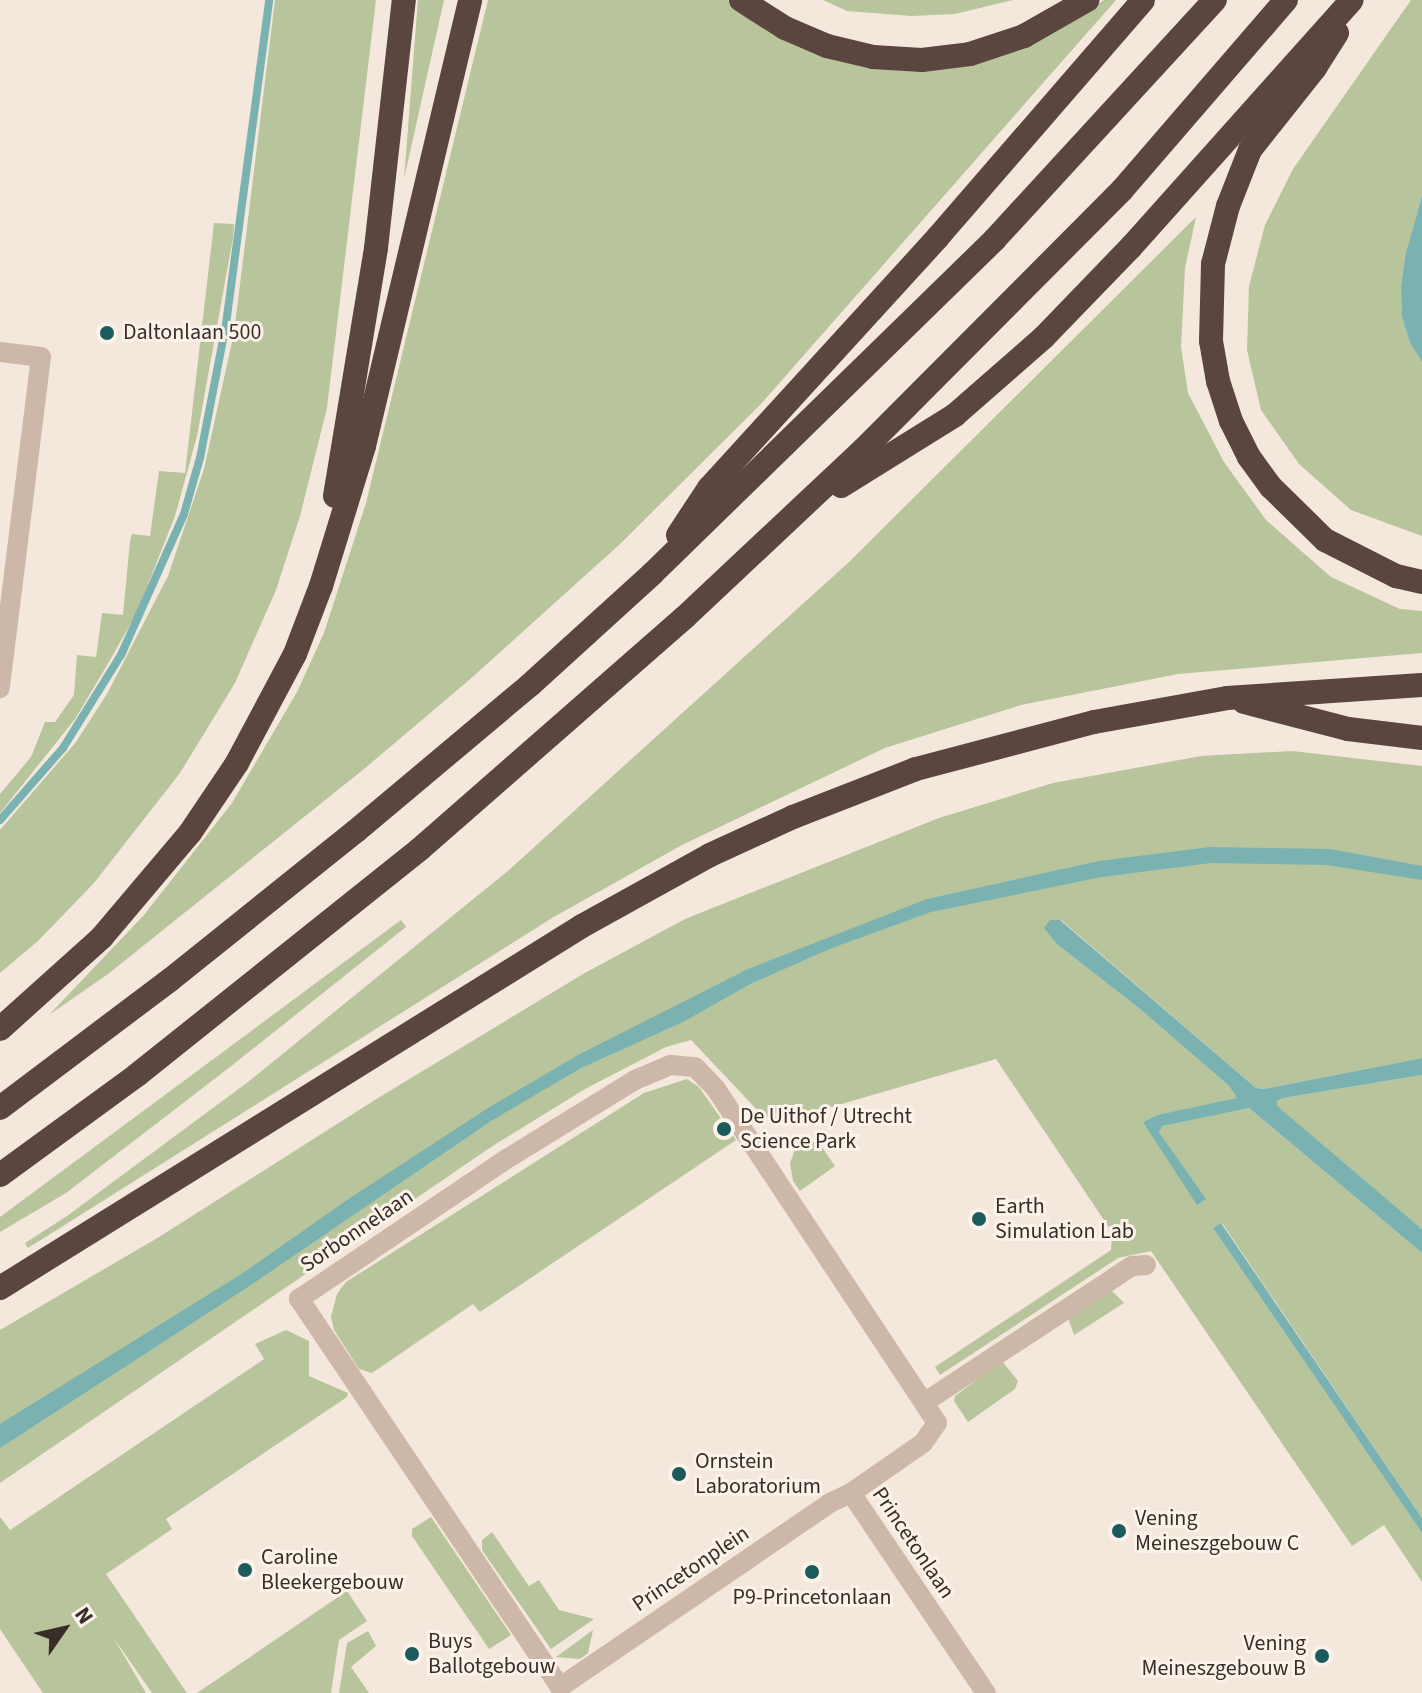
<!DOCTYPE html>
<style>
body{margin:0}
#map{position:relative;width:1422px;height:1693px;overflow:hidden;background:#f4e8dd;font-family:"Source Sans 3",sans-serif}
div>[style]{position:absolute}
.green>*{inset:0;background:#b8c49b}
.water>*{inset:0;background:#7ab2b2}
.stream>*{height:8px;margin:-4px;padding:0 4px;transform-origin:4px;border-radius:4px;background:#7ab2b2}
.minor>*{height:20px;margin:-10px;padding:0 10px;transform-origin:10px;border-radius:10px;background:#cdb7a8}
.highway>*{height:24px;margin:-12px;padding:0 12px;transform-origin:12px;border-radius:12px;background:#5a463f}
.dots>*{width:22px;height:22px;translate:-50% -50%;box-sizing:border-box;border:4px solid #fbf2e9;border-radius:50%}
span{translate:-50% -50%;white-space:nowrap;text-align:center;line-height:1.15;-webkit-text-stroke:6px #fbf2e9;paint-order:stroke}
.poi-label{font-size:22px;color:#392d28}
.left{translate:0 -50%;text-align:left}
.right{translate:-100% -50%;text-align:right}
.street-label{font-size:22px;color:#392d28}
.north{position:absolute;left:24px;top:1589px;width:80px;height:80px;-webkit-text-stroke:6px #fbf2e9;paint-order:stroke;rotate:56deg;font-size:22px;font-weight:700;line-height:32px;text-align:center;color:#392d28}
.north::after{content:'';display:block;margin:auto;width:28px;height:36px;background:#392d28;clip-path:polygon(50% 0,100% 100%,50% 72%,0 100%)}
</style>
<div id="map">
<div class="green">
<i style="clip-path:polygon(275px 0,376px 0,327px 408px,300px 516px,276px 590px,235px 683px,180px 773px,94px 883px,38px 941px,0 973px,0 830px,76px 742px,107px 694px,168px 576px,204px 469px,234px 333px)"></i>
<i style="clip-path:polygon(418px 0,444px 0,404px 179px)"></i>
<i style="clip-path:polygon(488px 0,728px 0,749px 17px,902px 67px,1078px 17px,1104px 0,1116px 0,761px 404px,619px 545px,468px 681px,364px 769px,108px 974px,49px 1015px,144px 915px,232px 803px,297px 692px,324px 633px,366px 503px)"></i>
<i style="clip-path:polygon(823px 0,1013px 0,955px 14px,912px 16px,847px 11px)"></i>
<i style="clip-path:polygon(1411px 0,1422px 0,1422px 195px,1405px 256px,1401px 287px,1402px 317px,1410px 343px,1422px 362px,1422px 536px,1351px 510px,1299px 464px,1261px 410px,1247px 350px,1249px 286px,1265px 225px,1293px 169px)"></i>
<i style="clip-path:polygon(1196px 217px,1185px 268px,1181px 347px,1188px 393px,1224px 462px,1266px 520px,1331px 577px,1400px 609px,1422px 611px,1422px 653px,1178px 674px,1021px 705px,885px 748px,682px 845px,552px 918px,28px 1248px,25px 1243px,67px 1216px,248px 1082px,509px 870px,849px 562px)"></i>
<i style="clip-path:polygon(214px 223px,234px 224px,233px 238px,197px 436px,175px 516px,137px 612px,109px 662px,75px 719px,0 813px,0 794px,31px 757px,45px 722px,55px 722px,74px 695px,77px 655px,96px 657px,102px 613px,123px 615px,130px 541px,132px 534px,150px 536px,159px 471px,185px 473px)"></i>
<i style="clip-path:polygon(1292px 751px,1422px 766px,1422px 1058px,1264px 1089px,1256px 1088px,1061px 920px,1058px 945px,1140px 1009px,1229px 1086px,1238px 1099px,1157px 1115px,1143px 1122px,1205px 1199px,1159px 1132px,1162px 1125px,1249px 1108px,1422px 1253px,1422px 1518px,1222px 1223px,1213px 1228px,1422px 1533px,1422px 1582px,1384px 1525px,1352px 1546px,1151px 1251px,1118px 1258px,940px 1375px,935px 1367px,1111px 1250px,1112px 1232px,996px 1059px,780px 1122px,762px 1115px,691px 1040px,666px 1047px,585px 1089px,491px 1147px,0 1483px,0 1330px,159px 1237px,378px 1098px,583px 974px,685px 919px,939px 818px,1053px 783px,1201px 756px)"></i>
<i style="clip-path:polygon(401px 920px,406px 927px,230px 1067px,66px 1193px,0 1232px,0 1217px)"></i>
<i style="clip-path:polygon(1422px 1075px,1422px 1229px,1277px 1107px,1277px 1101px,1283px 1098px)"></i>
<i style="clip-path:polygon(687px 1079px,699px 1087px,736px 1140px,480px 1312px,473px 1304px,372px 1373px,359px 1369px,334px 1330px,331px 1317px,337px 1294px,346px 1282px,644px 1093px)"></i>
<i style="clip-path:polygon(804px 1141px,819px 1143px,835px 1166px,800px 1191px,793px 1181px,790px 1163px,796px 1147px)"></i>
<i style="clip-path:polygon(1112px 1291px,1124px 1303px,1074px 1335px,1068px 1318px)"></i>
<i style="clip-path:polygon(286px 1330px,309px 1341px,309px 1376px,348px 1393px,347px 1397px,166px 1519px,172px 1529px,106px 1574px,187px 1693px,152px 1693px,113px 1637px,146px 1693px,43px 1693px,0 1629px,0 1517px,10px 1530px,264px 1359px,255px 1344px)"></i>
<i style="clip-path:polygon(1002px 1361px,1018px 1381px,1015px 1389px,968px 1422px,954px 1401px,955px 1396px)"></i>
<i style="clip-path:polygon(431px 1517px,511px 1635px,489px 1649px,412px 1536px,412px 1529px)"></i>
<i style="clip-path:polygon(492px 1532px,529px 1586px,539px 1580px,559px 1610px,594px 1619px,551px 1649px,482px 1550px,482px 1540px)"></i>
<i style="clip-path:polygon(347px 1591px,367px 1621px,339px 1640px,331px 1693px,197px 1693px)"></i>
<i style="clip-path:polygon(593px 1630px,588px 1653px,580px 1659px,556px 1657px)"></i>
<i style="clip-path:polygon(368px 1631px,376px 1646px,351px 1667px,369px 1693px,339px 1693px,347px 1643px)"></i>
</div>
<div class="water">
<i style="clip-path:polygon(1422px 195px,1422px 362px,1410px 343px,1402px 317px,1401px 287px,1405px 256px)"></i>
<i style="clip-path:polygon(1210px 847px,1330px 849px,1422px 866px,1422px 880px,1327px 865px,1211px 863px,1102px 877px,931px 912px,832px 948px,752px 983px,683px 1022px,581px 1068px,491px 1121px,251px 1285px,0 1448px,0 1424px,243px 1273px,350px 1198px,488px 1108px,578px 1055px,748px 969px,927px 899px,1099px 861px)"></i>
<i style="clip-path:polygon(1050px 920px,1060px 920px,1256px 1088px,1264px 1089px,1422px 1058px,1422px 1075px,1283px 1098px,1277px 1101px,1277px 1106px,1422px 1229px,1422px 1253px,1249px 1108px,1162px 1126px,1159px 1132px,1206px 1199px,1197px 1205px,1143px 1122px,1157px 1115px,1237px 1098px,1229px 1086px,1140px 1009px,1058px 945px,1044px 928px)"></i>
<i style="clip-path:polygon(1221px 1223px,1422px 1518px,1422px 1533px,1213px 1228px)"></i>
</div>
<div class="stream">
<i style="left:0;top:820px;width:96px;rotate:-48.8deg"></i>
<i style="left:63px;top:748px;width:110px;rotate:-58.1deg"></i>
<i style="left:121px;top:655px;width:154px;rotate:-65.9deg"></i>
<i style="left:184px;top:514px;width:58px;rotate:-74.1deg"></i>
<i style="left:200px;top:458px;width:136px;rotate:-79deg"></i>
<i style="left:226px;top:324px;width:327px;rotate:-82.4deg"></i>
</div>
<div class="minor">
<i style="left:0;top:352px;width:41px;rotate:7deg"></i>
<i style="left:41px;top:357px;width:334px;rotate:97.1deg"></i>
<i style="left:671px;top:1065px;width:24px;rotate:5deg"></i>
<i style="left:695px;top:1067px;width:30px;rotate:46deg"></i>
<i style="left:716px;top:1089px;width:400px;rotate:56.5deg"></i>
<i style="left:937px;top:1423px;width:24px;rotate:125deg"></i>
<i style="left:923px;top:1443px;width:88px;rotate:145.2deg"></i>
<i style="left:851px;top:1493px;width:23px;rotate:155deg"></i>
<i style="left:830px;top:1503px;width:327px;rotate:145.7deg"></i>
<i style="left:560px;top:1687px;width:468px;rotate:-123.9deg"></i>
<i style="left:299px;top:1299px;width:249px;rotate:-34deg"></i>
<i style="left:505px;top:1160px;width:153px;rotate:-31.6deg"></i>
<i style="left:635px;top:1080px;width:39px;rotate:-23deg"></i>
<i style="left:925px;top:1402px;width:227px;rotate:-33.3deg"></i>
<i style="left:1115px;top:1277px;width:20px;rotate:-33deg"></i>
<i style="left:1132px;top:1266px;width:14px;rotate:-4deg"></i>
<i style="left:851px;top:1493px;width:241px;rotate:56deg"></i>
</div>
<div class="highway">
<i style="left:741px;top:0;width:52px;rotate:32.5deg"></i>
<i style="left:785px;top:28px;width:46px;rotate:23.2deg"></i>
<i style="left:827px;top:46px;width:47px;rotate:13.4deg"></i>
<i style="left:873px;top:57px;width:49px;rotate:3.5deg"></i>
<i style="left:922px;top:60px;width:48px;rotate:-7.1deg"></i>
<i style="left:970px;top:54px;width:57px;rotate:-18.4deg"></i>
<i style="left:1024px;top:36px;width:73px;rotate:-29.7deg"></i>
<i style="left:1337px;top:33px;width:41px;rotate:122.2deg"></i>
<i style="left:1315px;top:68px;width:105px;rotate:128.4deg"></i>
<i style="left:1250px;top:150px;width:60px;rotate:111.4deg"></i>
<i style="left:1228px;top:206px;width:60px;rotate:104.5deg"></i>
<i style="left:1213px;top:264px;width:77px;rotate:91.5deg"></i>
<i style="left:1211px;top:341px;width:41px;rotate:80.1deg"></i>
<i style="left:1218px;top:381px;width:42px;rotate:72deg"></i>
<i style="left:1231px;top:421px;width:40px;rotate:63.4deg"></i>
<i style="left:1249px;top:457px;width:37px;rotate:54deg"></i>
<i style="left:1271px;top:487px;width:76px;rotate:44.5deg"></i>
<i style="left:1325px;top:540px;width:80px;rotate:26.9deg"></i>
<i style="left:1396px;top:576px;width:27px;rotate:13deg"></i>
<i style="left:841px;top:486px;width:134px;rotate:-31.9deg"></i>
<i style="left:955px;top:415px;width:118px;rotate:-41.2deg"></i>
<i style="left:1044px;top:337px;width:125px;rotate:-46deg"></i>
<i style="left:1131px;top:247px;width:331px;rotate:-48.2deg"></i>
<i style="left:335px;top:496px;width:251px;rotate:-80.6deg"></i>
<i style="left:376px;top:248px;width:250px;rotate:-83.6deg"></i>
<i style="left:678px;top:535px;width:56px;rotate:-56.6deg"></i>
<i style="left:709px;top:488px;width:340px;rotate:-47.6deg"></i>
<i style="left:938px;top:237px;width:313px;rotate:-49.1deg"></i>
<i style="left:1244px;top:702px;width:107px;rotate:14.6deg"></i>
<i style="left:1348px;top:729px;width:75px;rotate:6.9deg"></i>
<i style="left:0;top:1029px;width:137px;rotate:-42deg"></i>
<i style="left:102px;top:937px;width:136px;rotate:-49.8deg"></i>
<i style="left:190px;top:833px;width:84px;rotate:-56.1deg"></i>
<i style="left:237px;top:763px;width:123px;rotate:-62deg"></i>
<i style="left:295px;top:654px;width:73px;rotate:-69.1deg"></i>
<i style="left:321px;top:586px;width:146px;rotate:-72.9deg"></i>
<i style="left:364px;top:446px;width:458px;rotate:-76.6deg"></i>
<i style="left:0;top:1108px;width:213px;rotate:-37deg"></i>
<i style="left:170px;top:980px;width:238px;rotate:-38.7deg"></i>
<i style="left:356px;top:831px;width:227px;rotate:-40deg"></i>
<i style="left:530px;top:685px;width:166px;rotate:-42.3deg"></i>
<i style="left:653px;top:573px;width:478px;rotate:-44.3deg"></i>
<i style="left:995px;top:239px;width:325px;rotate:-47.4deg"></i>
<i style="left:0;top:1175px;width:170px;rotate:-36.1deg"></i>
<i style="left:137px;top:1075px;width:362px;rotate:-38.6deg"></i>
<i style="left:420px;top:849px;width:352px;rotate:-41.2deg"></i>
<i style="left:685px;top:617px;width:244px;rotate:-43.2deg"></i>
<i style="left:863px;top:450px;width:367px;rotate:-45.1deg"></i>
<i style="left:1122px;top:190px;width:251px;rotate:-49.2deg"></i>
<i style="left:0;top:1288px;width:685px;rotate:-31.88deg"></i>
<i style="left:582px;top:926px;width:146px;rotate:-29deg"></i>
<i style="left:710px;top:855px;width:91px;rotate:-24.6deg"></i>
<i style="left:793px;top:817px;width:132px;rotate:-21.3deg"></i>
<i style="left:916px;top:769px;width:184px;rotate:-14.8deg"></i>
<i style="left:1094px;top:722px;width:135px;rotate:-10.2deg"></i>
<i style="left:1227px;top:698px;width:195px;rotate:-3.8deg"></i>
</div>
<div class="dots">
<i style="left:107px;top:333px;background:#1b5b5d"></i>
<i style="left:724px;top:1129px;background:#1b5b5d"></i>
<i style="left:979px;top:1219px;background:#1b5b5d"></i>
<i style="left:679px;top:1474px;background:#1b5b5d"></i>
<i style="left:1119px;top:1531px;background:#1b5b5d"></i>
<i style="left:245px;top:1570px;background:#1b5b5d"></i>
<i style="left:812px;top:1572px;background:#1b5b5d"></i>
<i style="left:412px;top:1654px;background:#1b5b5d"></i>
<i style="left:1322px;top:1656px;background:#1b5b5d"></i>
</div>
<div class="poi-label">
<span class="left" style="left:123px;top:333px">Daltonlaan 500</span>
<span class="left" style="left:740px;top:1129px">De Uithof / Utrecht<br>Science Park</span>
<span class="left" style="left:995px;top:1219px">Earth<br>Simulation Lab</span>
<span class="left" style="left:695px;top:1474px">Ornstein<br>Laboratorium</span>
<span class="left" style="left:1135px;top:1531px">Vening<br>Meineszgebouw C</span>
<span class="left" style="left:261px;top:1570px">Caroline<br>Bleekergebouw</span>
<span style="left:812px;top:1598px">P9-Princetonlaan</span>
<span class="left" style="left:428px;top:1654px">Buys<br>Ballotgebouw</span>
<span class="right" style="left:1306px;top:1656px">Vening<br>Meineszgebouw B</span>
</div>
<div class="street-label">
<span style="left:357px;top:1231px;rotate:-34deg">Sorbonnelaan</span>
<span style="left:913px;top:1543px;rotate:56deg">Princetonlaan</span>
<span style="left:691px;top:1569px;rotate:-34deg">Princetonplein</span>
</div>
<div class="north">N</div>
</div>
